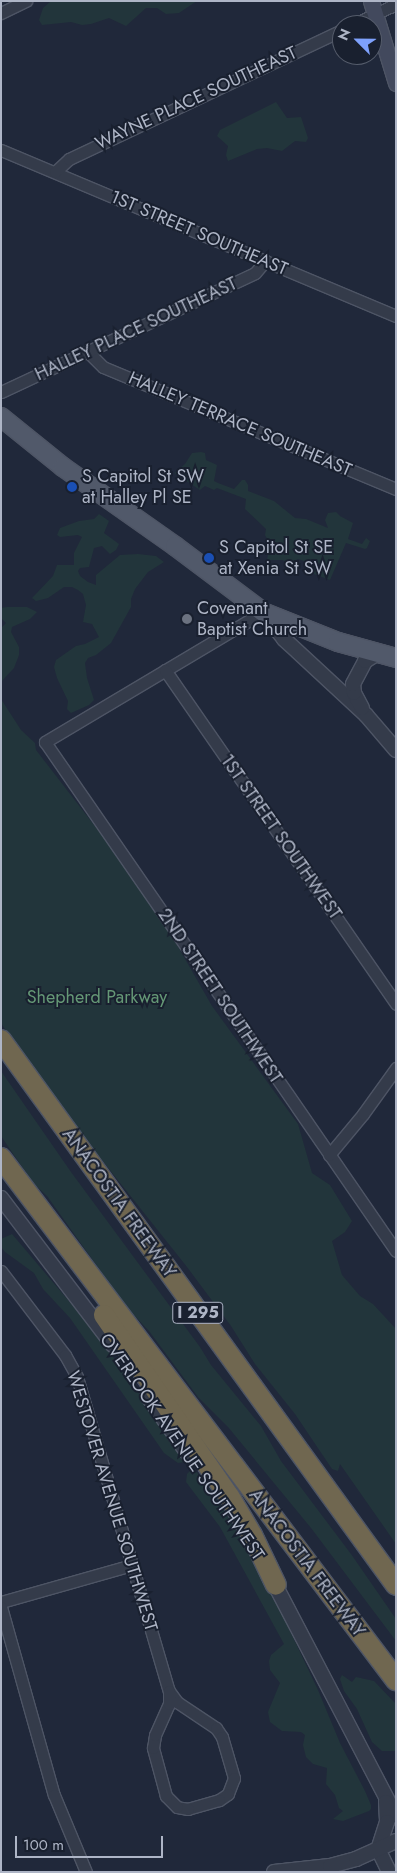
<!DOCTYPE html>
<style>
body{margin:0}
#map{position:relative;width:397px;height:1873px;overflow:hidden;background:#20283a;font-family:Jost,sans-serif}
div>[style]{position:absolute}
.green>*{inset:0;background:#22353b}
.roads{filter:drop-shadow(1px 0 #4e5565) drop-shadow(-1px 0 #4e5565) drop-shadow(0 1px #4e5565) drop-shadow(0 -1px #4e5565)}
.minor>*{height:11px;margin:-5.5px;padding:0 5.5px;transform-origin:5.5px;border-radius:5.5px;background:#343b4a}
.tertiary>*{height:14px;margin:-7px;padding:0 7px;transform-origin:7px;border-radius:7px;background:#343b4a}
.secondary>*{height:15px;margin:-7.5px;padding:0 7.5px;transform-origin:7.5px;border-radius:7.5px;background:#42495d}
.primary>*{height:18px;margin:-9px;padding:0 9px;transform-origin:9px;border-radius:9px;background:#51596a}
.motorway>*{height:20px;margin:-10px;padding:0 10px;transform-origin:10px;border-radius:10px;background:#706750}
.dots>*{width:14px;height:14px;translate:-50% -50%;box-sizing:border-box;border:2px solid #19202f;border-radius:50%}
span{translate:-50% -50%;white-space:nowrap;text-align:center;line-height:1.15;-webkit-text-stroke:4px #19202f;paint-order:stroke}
.shield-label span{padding:1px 4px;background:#19202f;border:1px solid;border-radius:4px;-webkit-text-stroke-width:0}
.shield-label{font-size:16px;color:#aeb5c6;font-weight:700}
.street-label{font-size:18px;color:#aeb5c6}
.poi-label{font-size:18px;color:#aeb5c6}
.left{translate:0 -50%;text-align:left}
.park-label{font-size:18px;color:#659876}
.frame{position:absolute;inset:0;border:2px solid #aeb5c6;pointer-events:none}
.north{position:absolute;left:332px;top:15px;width:50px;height:50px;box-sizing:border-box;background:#19202f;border:1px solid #555c6b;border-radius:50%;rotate:293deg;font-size:14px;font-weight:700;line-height:20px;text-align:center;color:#aeb5c6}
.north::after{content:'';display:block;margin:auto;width:18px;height:22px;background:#7ea1fc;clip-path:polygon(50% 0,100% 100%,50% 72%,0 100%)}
.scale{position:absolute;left:15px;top:1836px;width:148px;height:22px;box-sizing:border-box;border:2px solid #aeb5c6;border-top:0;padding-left:6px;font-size:15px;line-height:18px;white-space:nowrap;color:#aeb5c6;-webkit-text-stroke:4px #19202f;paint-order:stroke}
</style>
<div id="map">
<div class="green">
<i style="clip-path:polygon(51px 1px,197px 1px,179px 13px,166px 14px,157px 8px,146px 8px,126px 26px,109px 18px,91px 24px,82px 25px,71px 22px,42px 25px,39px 20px,43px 8px)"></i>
<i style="clip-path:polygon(276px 102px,287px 118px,301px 117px,308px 138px,306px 142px,295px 141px,282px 151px,267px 148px,257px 149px,228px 161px,226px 155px,228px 146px,217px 136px,220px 130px)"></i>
<i style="clip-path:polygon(201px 452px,205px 453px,206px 460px,217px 465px,214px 481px,218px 483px,234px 489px,242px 480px,245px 480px,248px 485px,248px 491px,274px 501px,295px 518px,306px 519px,328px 528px,325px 520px,328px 513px,336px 512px,340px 516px,353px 523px,348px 539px,362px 544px,366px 538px,370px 541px,367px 548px,365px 549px,346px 543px,330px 580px,311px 573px,312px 564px,298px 559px,291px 563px,282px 560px,267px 560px,270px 544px,265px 535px,266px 529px,245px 509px,246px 499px,217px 488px,214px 490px,205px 486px,200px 490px,174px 473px,185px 464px,192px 453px)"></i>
<i style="clip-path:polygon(99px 514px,109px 521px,104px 533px,119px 544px,116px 550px,110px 554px,102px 546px,94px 548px,89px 567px,80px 568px,78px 571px,80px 576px,88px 582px,96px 585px,96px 575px,120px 555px,138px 554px,156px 556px,164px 562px,148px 572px,135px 589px,131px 599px,131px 607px,111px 643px,96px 655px,88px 658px,85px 663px,87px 678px,94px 700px,89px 705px,71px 713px,67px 709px,68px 701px,57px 678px,54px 667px,56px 660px,76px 646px,85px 644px,99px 637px,92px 624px,83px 622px,86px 605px,83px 594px,78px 590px,72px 587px,64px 587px,48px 598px,36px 601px,32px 598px,53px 576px,57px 565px,74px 565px,74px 553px,82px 537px,78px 535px,60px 537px,57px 535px,60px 528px,79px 521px,94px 519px)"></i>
<i style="clip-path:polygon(7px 607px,27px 607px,37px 612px,30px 619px,12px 627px,11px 632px,19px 647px,19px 655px,14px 668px,1px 682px,1px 628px,6px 623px,1px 618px,1px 608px)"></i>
<i style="clip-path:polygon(1px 699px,21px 730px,35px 743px,36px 750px,101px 834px,169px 931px,212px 1006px,298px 1124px,312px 1173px,330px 1185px,352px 1221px,345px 1232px,332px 1241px,342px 1275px,360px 1296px,373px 1304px,396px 1329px,396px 1544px,340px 1464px,338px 1471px,332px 1469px,295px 1414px,255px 1364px,231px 1326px,187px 1267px,35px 1076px,1px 1023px)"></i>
<i style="clip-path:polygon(1px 1071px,71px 1172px,200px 1347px,211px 1365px,261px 1426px,281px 1461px,351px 1554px,396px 1619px,396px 1641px,311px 1528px,228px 1427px,198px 1397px,149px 1331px,127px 1308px,47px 1196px,35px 1185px,18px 1161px,1px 1136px)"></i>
<i style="clip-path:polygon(12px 1234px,96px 1333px,186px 1460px,184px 1462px,178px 1463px,164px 1453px,70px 1318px,43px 1289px,34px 1273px,5px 1252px,1px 1247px,1px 1239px)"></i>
<i style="clip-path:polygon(191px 1470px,196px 1471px,222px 1506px,262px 1572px,318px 1690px,340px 1743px,365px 1791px,371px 1805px,371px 1809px,369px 1811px,343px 1821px,333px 1819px,343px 1811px,339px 1808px,335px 1795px,326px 1784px,327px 1768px,313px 1764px,306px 1757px,303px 1745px,305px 1735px,301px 1732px,282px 1731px,270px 1722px,268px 1712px,280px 1683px,270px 1670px,269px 1661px,271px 1655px,284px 1644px,220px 1527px,186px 1482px,187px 1474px)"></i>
<i style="clip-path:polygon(342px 1675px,352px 1682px,356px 1677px,374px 1681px,396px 1704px,396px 1751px,382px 1751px,372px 1742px,357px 1709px,344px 1691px,340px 1679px)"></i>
</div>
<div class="roads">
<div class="minor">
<i style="left:1px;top:13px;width:28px;rotate:-26deg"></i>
<i style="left:352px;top:25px;width:49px;rotate:-25.5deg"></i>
<i style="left:1px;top:150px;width:428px;rotate:22.8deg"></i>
<i style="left:55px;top:172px;width:19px;rotate:-43deg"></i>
<i style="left:69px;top:159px;width:302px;rotate:-25.3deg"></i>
<i style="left:88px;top:352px;width:21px;rotate:45deg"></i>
<i style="left:103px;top:367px;width:317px;rotate:22.6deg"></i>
<i style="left:1px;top:392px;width:280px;rotate:-25.1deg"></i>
<i style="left:255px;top:273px;width:16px;rotate:-50deg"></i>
<i style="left:263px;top:612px;width:254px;rotate:149.2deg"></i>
<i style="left:45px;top:742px;width:618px;rotate:55.41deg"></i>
<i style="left:165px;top:670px;width:406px;rotate:55.3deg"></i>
<i style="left:329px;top:1155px;width:53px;rotate:-50.3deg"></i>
<i style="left:363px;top:1114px;width:57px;rotate:-54.3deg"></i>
<i style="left:1px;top:1271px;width:106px;rotate:52.7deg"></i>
<i style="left:65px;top:1355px;width:25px;rotate:61deg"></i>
<i style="left:77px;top:1377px;width:327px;rotate:73.7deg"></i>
<i style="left:1px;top:1602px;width:136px;rotate:-15.8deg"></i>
<i style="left:1px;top:1607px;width:195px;rotate:74.3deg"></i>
<i style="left:54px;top:1795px;width:83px;rotate:67.4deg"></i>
<i style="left:169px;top:1691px;width:14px;rotate:54deg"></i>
<i style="left:177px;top:1702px;width:47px;rotate:33.7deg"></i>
<i style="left:216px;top:1728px;width:11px;rotate:56deg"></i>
<i style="left:222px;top:1737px;width:43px;rotate:73.7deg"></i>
<i style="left:234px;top:1778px;width:17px;rotate:111deg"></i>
<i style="left:228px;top:1794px;width:11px;rotate:146deg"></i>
<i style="left:219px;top:1800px;width:32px;rotate:164deg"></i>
<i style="left:188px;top:1809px;width:11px;rotate:-170deg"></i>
<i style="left:177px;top:1807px;width:16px;rotate:-135deg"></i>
<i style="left:166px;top:1796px;width:50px;rotate:-105.2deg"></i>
<i style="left:153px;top:1748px;width:13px;rotate:-81deg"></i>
<i style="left:155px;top:1735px;width:34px;rotate:-66deg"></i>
<i style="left:169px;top:1704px;width:13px;rotate:-90deg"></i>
</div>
<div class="tertiary">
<i style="left:263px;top:612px;width:34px;rotate:52deg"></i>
<i style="left:284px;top:639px;width:112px;rotate:42.8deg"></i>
<i style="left:366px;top:715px;width:46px;rotate:49.4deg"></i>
<i style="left:362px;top:708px;width:17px;rotate:-118deg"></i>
<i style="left:354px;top:693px;width:9px;rotate:-96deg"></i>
<i style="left:353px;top:684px;width:26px;rotate:-62deg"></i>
<i style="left:365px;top:661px;width:13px;rotate:-32deg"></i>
<i style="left:1px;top:1198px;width:185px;rotate:52.7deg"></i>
<i style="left:147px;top:1395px;width:72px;rotate:55.2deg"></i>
<i style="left:272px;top:1579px;width:267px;rotate:62.4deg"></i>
<i style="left:386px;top:1802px;width:20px;rotate:87deg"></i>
<i style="left:387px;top:1822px;width:28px;rotate:108deg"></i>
<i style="left:378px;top:1849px;width:25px;rotate:64deg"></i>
<i style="left:274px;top:1872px;width:56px;rotate:-6.1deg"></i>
<i style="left:330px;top:1866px;width:27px;rotate:-15deg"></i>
<i style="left:356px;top:1859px;width:44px;rotate:-24.2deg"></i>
</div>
<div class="secondary">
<i style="left:371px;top:1px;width:86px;rotate:73deg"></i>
</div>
<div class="primary">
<i style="left:1px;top:417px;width:80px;rotate:38.9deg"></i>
<i style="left:63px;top:467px;width:137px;rotate:35.2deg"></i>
<i style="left:175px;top:546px;width:110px;rotate:36.9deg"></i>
<i style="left:263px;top:612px;width:81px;rotate:21.8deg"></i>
<i style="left:338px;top:642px;width:60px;rotate:15.4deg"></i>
</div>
<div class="motorway">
<i style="left:1px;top:1040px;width:673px;rotate:54.07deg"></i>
<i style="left:1px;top:1158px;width:655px;rotate:52.89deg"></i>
<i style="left:104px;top:1315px;width:220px;rotate:55.4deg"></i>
<i style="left:229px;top:1496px;width:45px;rotate:59.5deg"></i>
<i style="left:252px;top:1535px;width:55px;rotate:64.4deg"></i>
</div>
</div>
<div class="dots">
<i style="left:72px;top:487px;background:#1a4fb4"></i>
<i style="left:209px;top:558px;background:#1a4fb4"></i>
<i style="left:187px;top:619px;background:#6b7280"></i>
</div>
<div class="shield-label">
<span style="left:198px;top:1313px">I 295</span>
</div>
<div class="street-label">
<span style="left:196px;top:98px;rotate:-25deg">WAYNE PLACE SOUTHEAST</span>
<span style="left:199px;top:233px;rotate:23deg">1ST STREET SOUTHEAST</span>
<span style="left:136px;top:329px;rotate:-25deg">HALLEY PLACE SOUTHEAST</span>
<span style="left:240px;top:424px;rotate:23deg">HALLEY TERRACE SOUTHEAST</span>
<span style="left:281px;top:837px;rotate:55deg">1ST STREET SOUTHWEST</span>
<span style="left:220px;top:996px;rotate:56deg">2ND STREET SOUTHWEST</span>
<span style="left:119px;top:1203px;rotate:54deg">ANACOSTIA FREEWAY</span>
<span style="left:182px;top:1447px;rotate:55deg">OVERLOOK AVENUE SOUTHWEST</span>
<span style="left:112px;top:1501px;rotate:73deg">WESTOVER AVENUE SOUTHWEST</span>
<span style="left:307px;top:1563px;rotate:53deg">ANACOSTIA FREEWAY</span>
</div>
<div class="poi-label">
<span class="left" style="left:82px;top:487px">S Capitol St SW<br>at Halley Pl SE</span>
<span class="left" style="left:219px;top:558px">S Capitol St SE<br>at Xenia St SW</span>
<span class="left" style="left:197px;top:619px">Covenant<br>Baptist Church</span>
</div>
<div class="park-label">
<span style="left:97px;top:997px">Shepherd Parkway</span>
</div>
<div class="frame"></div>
<div class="north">N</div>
<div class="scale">100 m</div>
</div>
